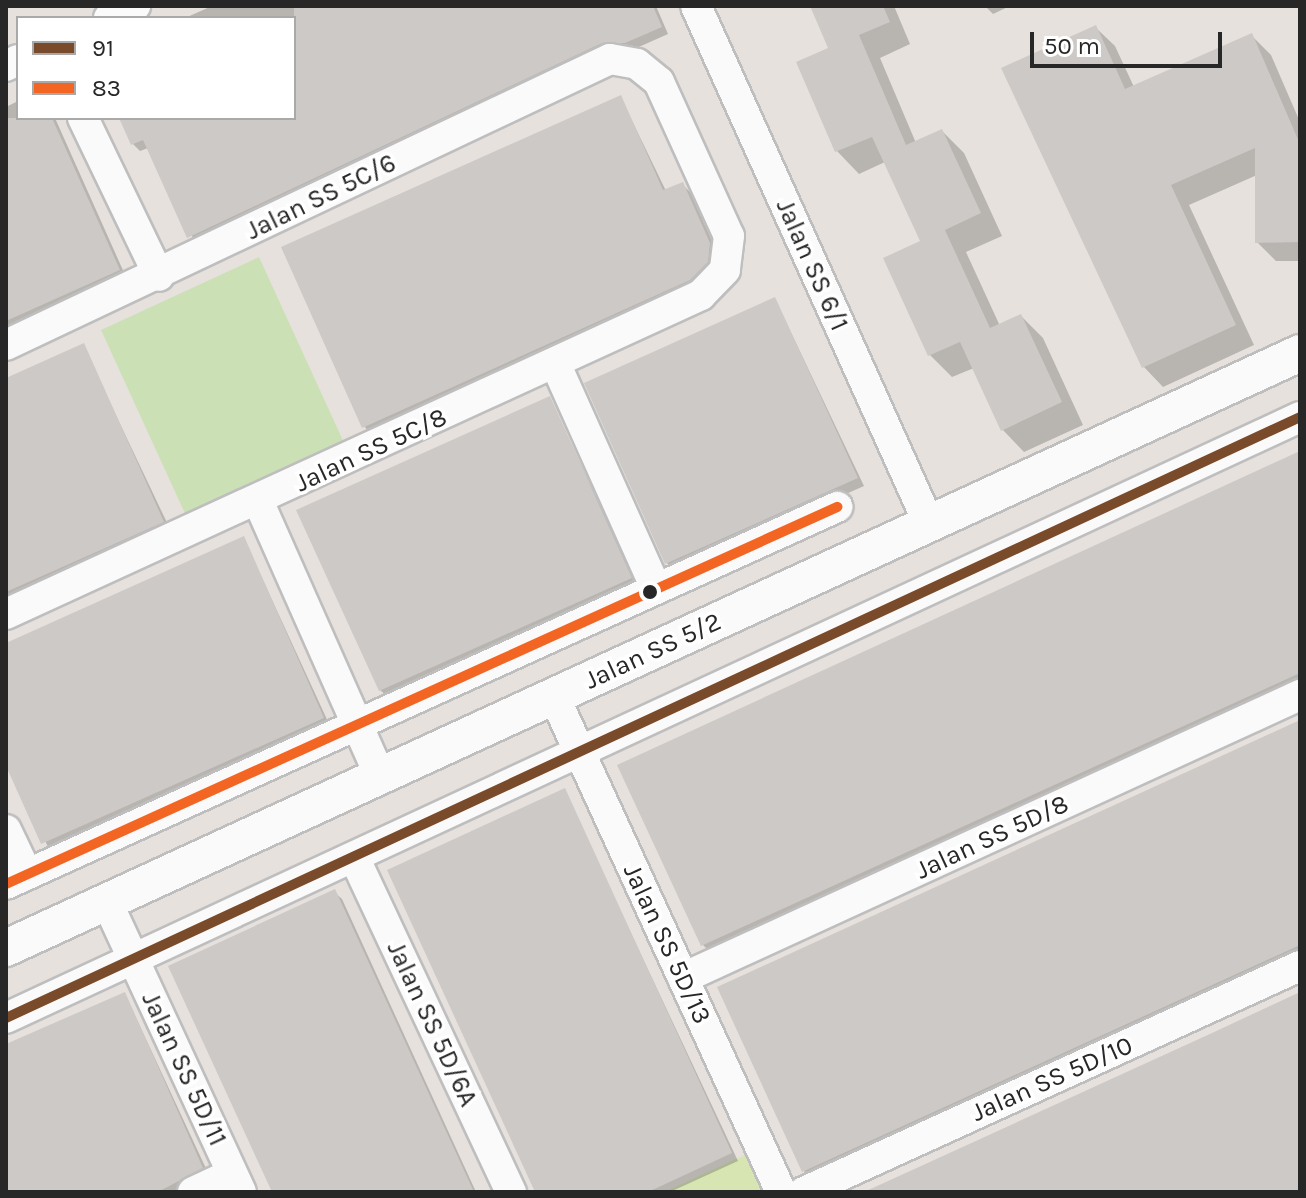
<!DOCTYPE html>
<style>
body{margin:0}
#map{position:relative;width:1306px;height:1198px;overflow:hidden;background:#e6e1dd;font-family:Karla,sans-serif}
div>[style]{position:absolute}
.green>*{inset:0;background:#cbe1b5}
.pitch>*{inset:0;background:#d7e5b3}
.shadow>*{inset:0;background:#0003}
.building>*{inset:0;background:#cdc9c6}
.roads{filter:drop-shadow(2px 0 #bfbebf) drop-shadow(-2px 0 #bfbebf) drop-shadow(0 2px #bfbebf) drop-shadow(0 -2px #bfbebf)}
.minor>*{height:30px;margin:-15px;padding:0 15px;transform-origin:15px;border-radius:15px;background:#fbfafa}
.tertiary>*{height:36px;margin:-18px;padding:0 18px;transform-origin:18px;border-radius:18px;background:#fbfafa}
.bus-1>*{height:10px;margin:-5px;padding:0 5px;transform-origin:5px;border-radius:5px;background:#7a4b2a}
.bus-2>*{height:10px;margin:-5px;padding:0 5px;transform-origin:5px;border-radius:5px;background:#f26522}
.dots>*{width:22px;height:22px;translate:-50% -50%;box-sizing:border-box;border:4px solid #fff;border-radius:50%}
span{translate:-50% -50%;white-space:nowrap;text-align:center;line-height:1.15;-webkit-text-stroke:7px #fff;paint-order:stroke}
.street-label{font-size:26px;color:#272727}
.frame{position:absolute;inset:0;border:8px solid #272727;pointer-events:none}
.legend{position:absolute;left:16px;top:16px;width:280px;height:104px;box-sizing:border-box;background:#fff;border:2px solid #a9a9a9;margin:0;padding:10px 14px;list-style:none;font-size:24px;color:#272727}
.legend li{display:flex;align-items:center;gap:16px;height:40px}
.legend b{width:40px;border:2px solid #a9a9a9}
.scale{position:absolute;left:1030px;top:32px;width:192px;height:36px;box-sizing:border-box;border:4px solid #272727;border-top:0;padding-left:10px;font-size:24px;line-height:28px;white-space:nowrap;color:#272727;-webkit-text-stroke:6px #fff;paint-order:stroke}
</style>
<div id="map">
<div class="green">
<i style="clip-path:polygon(259px 257px,346px 447px,188px 520px,101px 330px)"></i>
</div>
<div class="pitch">
<i style="clip-path:polygon(747px 1154px,764px 1192px,665px 1192px)"></i>
</div>
<div class="shadow">
<i style="clip-path:polygon(212px 6px,656px 6px,668px 34px,196px 244px,148px 148px,140px 151px,133px 144px,121px 118px,294px 118px,294px 18px,185px 18px)"></i>
<i style="clip-path:polygon(812px 6px,894px 6px,910px 44px,880px 58px,916px 143px,942px 131px,964px 153px,1002px 236px,966px 252px,1000px 326px,1021px 316px,1043px 338px,1083px 425px,1024px 452px,1002px 429px,974px 368px,952px 377px,930px 355px,886px 259px,922px 242px,885px 162px,859px 174px,837px 151px,799px 63px,831px 49px)"></i>
<i style="clip-path:polygon(985px 6px,1010px 6px,993px 14px)"></i>
<i style="clip-path:polygon(1095px 27px,1115px 46px,1134px 87px,1251px 35px,1271px 55px,1300px 122px,1300px 261px,1276px 261px,1257px 242px,1257px 175px,1189px 205px,1254px 345px,1163px 387px,1144px 367px,1004px 69px)"></i>
<i style="clip-path:polygon(621px 98px,666px 191px,682px 184px,690px 192px,717px 252px,715px 270px,698px 287px,371px 434px,364px 426px)"></i>
<i style="clip-path:polygon(18px 101px,18px 118px,55px 118px,126px 277px,6px 331px,6px 107px)"></i>
<i style="clip-path:polygon(775px 299px,864px 486px,674px 570px,667px 563px)"></i>
<i style="clip-path:polygon(83px 346px,170px 529px,6px 603px,6px 380px)"></i>
<i style="clip-path:polygon(550px 399px,638px 586px,388px 697px,380px 690px)"></i>
<i style="clip-path:polygon(1300px 453px,1300px 683px,710px 952px,702px 944px)"></i>
<i style="clip-path:polygon(244px 539px,330px 726px,50px 851px,6px 759px,6px 645px)"></i>
<i style="clip-path:polygon(1300px 722px,1300px 955px,812px 1179px,804px 1171px,719px 988px)"></i>
<i style="clip-path:polygon(564px 791px,738px 1161px,670px 1192px,537px 1192px)"></i>
<i style="clip-path:polygon(334px 892px,342px 899px,476px 1192px,274px 1192px)"></i>
<i style="clip-path:polygon(125px 994px,209px 1175px,172px 1192px,6px 1192px,6px 1046px)"></i>
</div>
<div class="building">
<i style="clip-path:polygon(294px 6px,653px 6px,662px 27px,625px 43px,602px 43px,187px 238px,143px 140px,131px 145px,119px 118px,294px 118px)"></i>
<i style="clip-path:polygon(810px 6px,883px 6px,890px 22px,859px 35px,906px 145px,942px 129px,981px 213px,945px 230px,990px 328px,1021px 314px,1062px 402px,1001px 431px,960px 342px,928px 356px,883px 258px,920px 241px,872px 137px,835px 152px,796px 62px,828px 48px)"></i>
<i style="clip-path:polygon(1096px 25px,1125px 89px,1252px 33px,1300px 144px,1300px 242px,1255px 243px,1255px 148px,1171px 185px,1236px 325px,1142px 368px,1001px 68px)"></i>
<i style="clip-path:polygon(621px 95px,663px 190px,683px 182px,710px 243px,708px 262px,690px 280px,362px 428px,281px 247px)"></i>
<i style="clip-path:polygon(6px 118px,52px 118px,120px 270px,6px 321px)"></i>
<i style="clip-path:polygon(775px 297px,858px 478px,665px 564px,584px 383px)"></i>
<i style="clip-path:polygon(84px 343px,164px 522px,6px 592px,6px 378px)"></i>
<i style="clip-path:polygon(550px 396px,632px 578px,379px 691px,296px 510px)"></i>
<i style="clip-path:polygon(1300px 451px,1300px 673px,701px 946px,617px 765px)"></i>
<i style="clip-path:polygon(244px 536px,324px 718px,41px 844px,6px 766px,6px 643px)"></i>
<i style="clip-path:polygon(1300px 720px,1300px 945px,802px 1172px,717px 987px)"></i>
<i style="clip-path:polygon(565px 788px,732px 1153px,648px 1192px,535px 1192px,387px 870px)"></i>
<i style="clip-path:polygon(335px 889px,474px 1192px,272px 1192px,168px 966px)"></i>
<i style="clip-path:polygon(125px 992px,203px 1168px,158px 1192px,6px 1192px,6px 1044px)"></i>
<i style="clip-path:polygon(1300px 992px,1300px 1192px,864px 1192px,1212px 1033px)"></i>
</div>
<div class="roads">
<div class="minor">
<i style="left:696px;top:6px;width:568px;rotate:65.78deg"></i>
<i style="left:109px;top:18px;width:29px;rotate:-25deg"></i>
<i style="left:6px;top:66px;width:13px;rotate:-27deg"></i>
<i style="left:83px;top:118px;width:175px;rotate:64.3deg"></i>
<i style="left:6px;top:345px;width:668px;rotate:-25.34deg"></i>
<i style="left:610px;top:59px;width:27px;rotate:10deg"></i>
<i style="left:637px;top:64px;width:28px;rotate:39deg"></i>
<i style="left:659px;top:82px;width:169px;rotate:65.6deg"></i>
<i style="left:729px;top:236px;width:34px;rotate:97deg"></i>
<i style="left:725px;top:270px;width:35px;rotate:134deg"></i>
<i style="left:701px;top:295px;width:765px;rotate:155.35deg"></i>
<i style="left:556px;top:365px;width:242px;rotate:65.9deg"></i>
<i style="left:259px;top:503px;width:299px;rotate:66.1deg"></i>
<i style="left:554px;top:696px;width:545px;rotate:65.41deg"></i>
<i style="left:6px;top:830px;width:49px;rotate:64.5deg"></i>
<i style="left:354px;top:857px;width:370px;rotate:64.9deg"></i>
<i style="left:6px;top:884px;width:913px;rotate:-24.4deg"></i>
<i style="left:107px;top:902px;width:319px;rotate:65.2deg"></i>
<i style="left:683px;top:978px;width:679px;rotate:-24.64deg"></i>
<i style="left:6px;top:1018px;width:1427px;rotate:-24.91deg"></i>
<i style="left:193px;top:1192px;width:43px;rotate:-24.8deg"></i>
<i style="left:804px;top:1192px;width:545px;rotate:-24.5deg"></i>
</div>
<div class="tertiary">
<i style="left:6px;top:948px;width:1424px;rotate:-24.69deg"></i>
</div>
</div>
<div class="bus-1">
<i style="left:6px;top:1018px;width:1427px;rotate:-24.91deg"></i>
</div>
<div class="bus-2">
<i style="left:6px;top:884px;width:913px;rotate:-24.4deg"></i>
</div>
<div class="dots">
<i style="left:650px;top:592px;background:#272727"></i>
</div>
<div class="street-label">
<span style="left:321px;top:197px;rotate:-26deg">Jalan SS 5C/6</span>
<span style="left:812px;top:265px;rotate:66deg">Jalan SS 6/1</span>
<span style="left:371px;top:450px;rotate:-25deg">Jalan SS 5C/8</span>
<span style="left:653px;top:651px;rotate:-25deg">Jalan SS 5/2</span>
<span style="left:992px;top:837px;rotate:-25deg">Jalan SS 5D/8</span>
<span style="left:667px;top:944px;rotate:65deg">Jalan SS 5D/13</span>
<span style="left:432px;top:1024px;rotate:65deg">Jalan SS 5D/6A</span>
<span style="left:184px;top:1069px;rotate:65deg">Jalan SS 5D/11</span>
<span style="left:1052px;top:1079px;rotate:-24deg">Jalan SS 5D/10</span>
</div>
<div class="frame"></div>
<ul class="legend">
<li><b style="height:10px;background:#7a4b2a"></b>91</li>
<li><b style="height:10px;background:#f26522"></b>83</li>
</ul>
<div class="scale">50 m</div>
</div>
